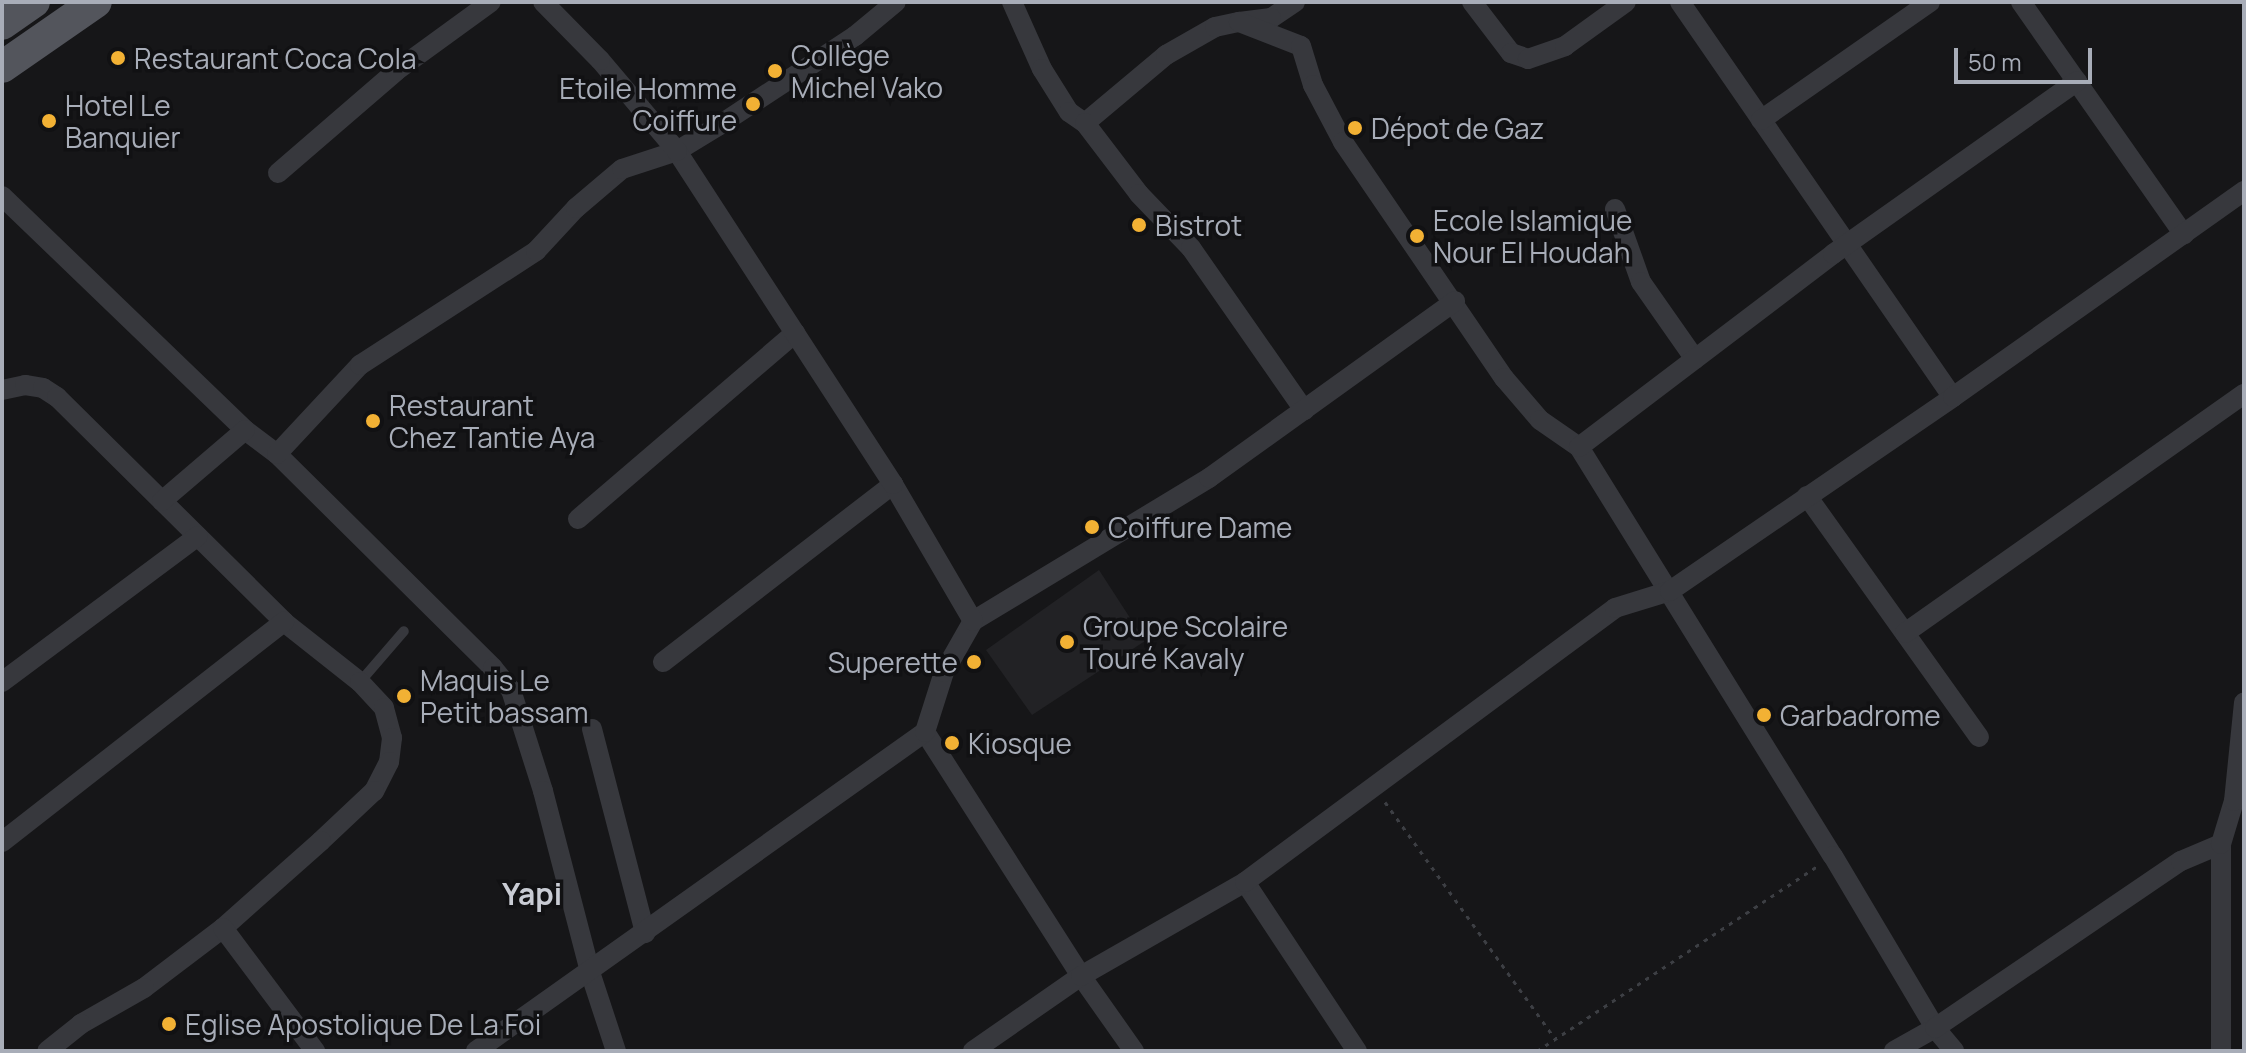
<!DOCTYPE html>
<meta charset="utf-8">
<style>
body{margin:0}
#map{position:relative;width:2246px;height:1053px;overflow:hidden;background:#161618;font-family:Manrope,sans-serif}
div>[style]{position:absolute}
.built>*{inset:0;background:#222225}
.path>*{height:3px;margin-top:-1.5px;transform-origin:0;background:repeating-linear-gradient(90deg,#3d3f44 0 4px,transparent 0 10px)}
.lane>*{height:10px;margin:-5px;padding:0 5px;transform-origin:5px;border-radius:5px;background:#37383d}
.street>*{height:20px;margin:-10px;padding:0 10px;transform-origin:10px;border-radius:10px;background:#37383d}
.primary>*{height:32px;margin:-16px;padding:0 16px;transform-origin:16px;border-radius:16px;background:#53555c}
.dots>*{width:22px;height:22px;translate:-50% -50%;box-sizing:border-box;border:4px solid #111113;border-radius:50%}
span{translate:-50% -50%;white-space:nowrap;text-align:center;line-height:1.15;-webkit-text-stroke:7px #111113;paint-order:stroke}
.poi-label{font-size:28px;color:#a8adb8}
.left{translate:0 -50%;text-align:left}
.right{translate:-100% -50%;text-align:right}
.neighbourhood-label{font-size:30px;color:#c9ccd4;font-weight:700}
.frame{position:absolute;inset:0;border:4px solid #a8adb8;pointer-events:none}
.scale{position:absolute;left:1954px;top:48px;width:138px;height:36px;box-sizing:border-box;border:4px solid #a8adb8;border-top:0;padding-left:10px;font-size:24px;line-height:28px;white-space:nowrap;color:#a8adb8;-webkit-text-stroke:6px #111113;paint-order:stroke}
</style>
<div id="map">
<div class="built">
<i style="clip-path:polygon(1099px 570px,1145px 641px,1032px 715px,986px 650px)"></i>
</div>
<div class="path">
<i style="left:1385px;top:802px;width:292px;rotate:54.3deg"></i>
<i style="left:1537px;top:1051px;width:336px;rotate:-33.4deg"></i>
</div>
<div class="lane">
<i style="left:360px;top:682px;width:67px;rotate:-49.2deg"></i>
</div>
<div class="street">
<i style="left:1012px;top:2px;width:73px;rotate:65.9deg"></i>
<i style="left:1042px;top:69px;width:51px;rotate:57.9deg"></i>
<i style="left:1069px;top:112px;width:19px;rotate:35deg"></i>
<i style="left:1085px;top:123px;width:106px;rotate:-40deg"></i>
<i style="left:1166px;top:55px;width:56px;rotate:-29.7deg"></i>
<i style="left:1215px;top:27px;width:25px;rotate:-12deg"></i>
<i style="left:1295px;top:2px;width:29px;rotate:146deg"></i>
<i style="left:1271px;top:18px;width:32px;rotate:173deg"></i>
<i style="left:1239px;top:22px;width:66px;rotate:21.2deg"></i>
<i style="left:1301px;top:46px;width:41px;rotate:72.9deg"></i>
<i style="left:1313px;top:85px;width:64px;rotate:62.2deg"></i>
<i style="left:1343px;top:142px;width:286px;rotate:55.7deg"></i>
<i style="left:1504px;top:378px;width:55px;rotate:49.4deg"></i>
<i style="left:1540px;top:420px;width:47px;rotate:34.7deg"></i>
<i style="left:1579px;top:447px;width:481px;rotate:58.2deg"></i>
<i style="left:1833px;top:856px;width:200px;rotate:59.3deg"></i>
<i style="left:1935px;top:1028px;width:30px;rotate:50deg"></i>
<i style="left:1472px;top:2px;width:64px;rotate:52.6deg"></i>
<i style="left:1511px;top:53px;width:18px;rotate:19deg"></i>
<i style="left:1528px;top:59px;width:39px;rotate:-19deg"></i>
<i style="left:1565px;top:46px;width:75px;rotate:-35.8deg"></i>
<i style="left:1680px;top:2px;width:480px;rotate:55.4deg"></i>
<i style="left:2021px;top:2px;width:284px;rotate:55deg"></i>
<i style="left:1761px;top:120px;width:206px;rotate:-34.9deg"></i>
<i style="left:1085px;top:123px;width:89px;rotate:52.7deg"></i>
<i style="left:1139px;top:194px;width:75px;rotate:46.1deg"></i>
<i style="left:1191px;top:248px;width:198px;rotate:55.1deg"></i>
<i style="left:278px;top:173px;width:156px;rotate:-40.8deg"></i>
<i style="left:396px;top:71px;width:117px;rotate:-36deg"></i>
<i style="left:2px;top:196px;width:337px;rotate:43.9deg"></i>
<i style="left:245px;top:430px;width:40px;rotate:37deg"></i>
<i style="left:277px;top:454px;width:304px;rotate:44.7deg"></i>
<i style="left:493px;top:668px;width:28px;rotate:51deg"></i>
<i style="left:511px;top:690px;width:106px;rotate:72.4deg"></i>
<i style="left:543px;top:791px;width:187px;rotate:75.4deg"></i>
<i style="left:590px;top:972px;width:83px;rotate:71.8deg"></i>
<i style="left:1615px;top:209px;width:77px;rotate:70.4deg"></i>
<i style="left:1641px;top:282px;width:94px;rotate:55deg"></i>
<i style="left:2px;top:390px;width:24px;rotate:-12deg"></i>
<i style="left:25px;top:385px;width:18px;rotate:9deg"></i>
<i style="left:43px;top:388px;width:17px;rotate:33deg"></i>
<i style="left:57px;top:397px;width:320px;rotate:44.7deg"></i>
<i style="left:284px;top:622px;width:97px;rotate:38.3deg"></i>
<i style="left:360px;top:682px;width:35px;rotate:47deg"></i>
<i style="left:384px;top:708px;width:31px;rotate:75deg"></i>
<i style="left:392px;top:738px;width:24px;rotate:97deg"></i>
<i style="left:389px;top:762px;width:33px;rotate:117deg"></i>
<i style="left:374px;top:791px;width:73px;rotate:136.7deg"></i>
<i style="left:321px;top:841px;width:131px;rotate:138.4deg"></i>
<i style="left:223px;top:928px;width:99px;rotate:142.8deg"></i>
<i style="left:144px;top:988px;width:73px;rotate:150.3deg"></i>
<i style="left:81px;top:1024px;width:43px;rotate:141.5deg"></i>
<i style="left:1579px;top:447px;width:319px;rotate:-37.2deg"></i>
<i style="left:1833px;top:254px;width:299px;rotate:-35.3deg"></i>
<i style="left:277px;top:454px;width:122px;rotate:-47deg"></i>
<i style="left:360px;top:365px;width:210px;rotate:-32.9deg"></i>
<i style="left:536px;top:251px;width:59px;rotate:-47.1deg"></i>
<i style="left:576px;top:208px;width:60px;rotate:-40.3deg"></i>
<i style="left:622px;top:169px;width:58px;rotate:-18.1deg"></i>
<i style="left:677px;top:151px;width:48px;rotate:-31.4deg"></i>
<i style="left:718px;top:126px;width:164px;rotate:-33.3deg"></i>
<i style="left:855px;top:36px;width:53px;rotate:-39.7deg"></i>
<i style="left:1807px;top:496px;width:296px;rotate:54.5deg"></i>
<i style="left:162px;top:501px;width:109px;rotate:-40.5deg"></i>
<i style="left:578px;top:519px;width:286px;rotate:-40.6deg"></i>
<i style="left:973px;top:621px;width:276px;rotate:-31.2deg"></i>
<i style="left:1209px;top:478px;width:303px;rotate:-35.7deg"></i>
<i style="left:1905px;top:633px;width:415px;rotate:-35.2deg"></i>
<i style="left:663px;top:662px;width:291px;rotate:-37.7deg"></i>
<i style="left:2px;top:682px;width:244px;rotate:-36.7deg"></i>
<i style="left:592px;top:729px;width:211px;rotate:75.4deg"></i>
<i style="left:925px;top:732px;width:290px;rotate:57.4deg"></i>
<i style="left:1081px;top:976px;width:92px;rotate:54.8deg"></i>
<i style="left:2px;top:842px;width:358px;rotate:-38deg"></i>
<i style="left:1245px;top:882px;width:203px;rotate:56.5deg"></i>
<i style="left:223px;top:928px;width:154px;rotate:53.2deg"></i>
<i style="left:476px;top:1051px;width:551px;rotate:-35.39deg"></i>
<i style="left:925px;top:732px;width:63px;rotate:-72.4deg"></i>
<i style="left:944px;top:672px;width:59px;rotate:-60.4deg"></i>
<i style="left:973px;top:621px;width:159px;rotate:-120.3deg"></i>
<i style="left:893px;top:484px;width:397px;rotate:-123deg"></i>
<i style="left:677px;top:151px;width:119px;rotate:-130.2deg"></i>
<i style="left:600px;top:60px;width:81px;rotate:-134.5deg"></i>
<i style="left:973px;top:1051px;width:131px;rotate:-34.8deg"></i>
<i style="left:1081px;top:976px;width:189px;rotate:-29.8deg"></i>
<i style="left:1245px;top:882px;width:460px;rotate:-36.5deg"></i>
<i style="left:1615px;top:608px;width:58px;rotate:-17.2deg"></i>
<i style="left:1670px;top:591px;width:343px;rotate:-34.4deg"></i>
<i style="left:1953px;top:397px;width:357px;rotate:-35.3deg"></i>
<i style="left:1894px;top:1051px;width:47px;rotate:-29.3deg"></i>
<i style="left:1935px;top:1028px;width:297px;rotate:-34.2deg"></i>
<i style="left:2181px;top:861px;width:43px;rotate:-23deg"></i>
<i style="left:2221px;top:1051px;width:207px;rotate:-90deg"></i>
<i style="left:2221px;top:844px;width:45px;rotate:-73.2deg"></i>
<i style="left:2234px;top:801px;width:99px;rotate:-84.2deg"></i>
</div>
<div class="primary">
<i style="left:2px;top:24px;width:39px;rotate:-35deg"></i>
<i style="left:2px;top:67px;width:114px;rotate:-34.7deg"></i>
</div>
<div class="dots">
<i style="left:118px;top:58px;background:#f2b134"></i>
<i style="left:775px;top:71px;background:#f2b134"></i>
<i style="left:753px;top:104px;background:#f2b134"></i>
<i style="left:49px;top:121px;background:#f2b134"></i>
<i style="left:1355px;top:128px;background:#f2b134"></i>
<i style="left:1139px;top:225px;background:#f2b134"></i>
<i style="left:1417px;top:236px;background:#f2b134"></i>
<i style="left:373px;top:421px;background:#f2b134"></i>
<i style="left:1092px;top:527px;background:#f2b134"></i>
<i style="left:1067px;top:642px;background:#f2b134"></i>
<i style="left:974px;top:662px;background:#f2b134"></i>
<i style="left:404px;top:696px;background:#f2b134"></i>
<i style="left:1764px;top:715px;background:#f2b134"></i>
<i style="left:952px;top:743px;background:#f2b134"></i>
<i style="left:169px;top:1024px;background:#f2b134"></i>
</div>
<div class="poi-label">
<span class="left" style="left:791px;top:71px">Collège<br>Michel Vako</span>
<span class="left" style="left:134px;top:58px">Restaurant Coca Cola</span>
<span class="right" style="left:737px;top:104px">Etoile Homme<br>Coiffure</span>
<span class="left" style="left:65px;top:121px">Hotel Le<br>Banquier</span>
<span class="left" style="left:1371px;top:128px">Dépot de Gaz</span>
<span class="left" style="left:1433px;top:236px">Ecole Islamique<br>Nour El Houdah</span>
<span class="left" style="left:1155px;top:225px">Bistrot</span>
<span class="left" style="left:389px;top:421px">Restaurant<br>Chez Tantie Aya</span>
<span class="left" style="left:1108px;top:527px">Coiffure Dame</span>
<span class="left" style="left:1083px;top:642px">Groupe Scolaire<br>Touré Kavaly</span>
<span class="right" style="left:958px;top:662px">Superette</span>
<span class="left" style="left:420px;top:696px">Maquis Le<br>Petit bassam</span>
<span class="left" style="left:1780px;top:715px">Garbadrome</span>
<span class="left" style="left:968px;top:743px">Kiosque</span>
<span class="left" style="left:185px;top:1024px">Eglise Apostolique De La Foi</span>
</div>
<div class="neighbourhood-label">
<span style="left:532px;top:894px">Yapi</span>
</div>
<div class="frame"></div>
<div class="scale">50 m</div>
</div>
